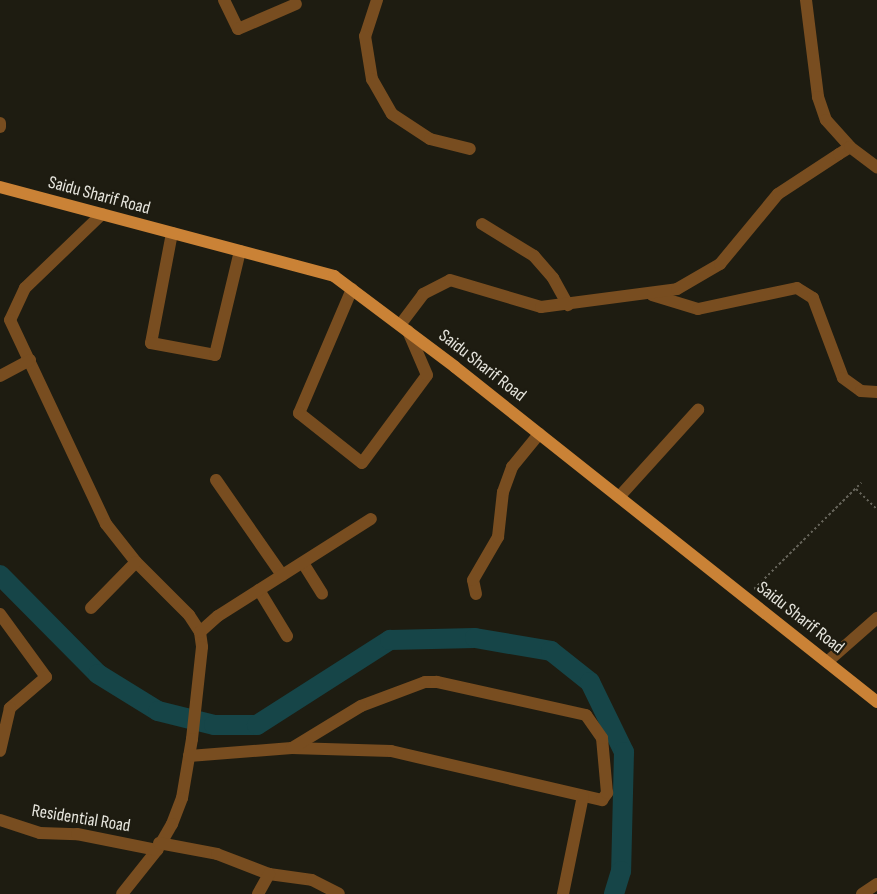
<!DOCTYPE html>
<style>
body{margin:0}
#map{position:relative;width:877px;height:894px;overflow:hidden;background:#1e1c11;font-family:"Sofia Sans Condensed",sans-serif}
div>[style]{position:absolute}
.river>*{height:20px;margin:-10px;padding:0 10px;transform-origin:10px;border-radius:10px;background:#164548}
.path>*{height:2px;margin-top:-1px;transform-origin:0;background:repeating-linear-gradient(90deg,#656359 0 2.5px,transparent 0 5px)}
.street>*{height:12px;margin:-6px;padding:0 6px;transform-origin:6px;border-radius:6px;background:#784d20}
.primary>*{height:12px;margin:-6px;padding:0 6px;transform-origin:6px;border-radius:6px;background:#ca8236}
span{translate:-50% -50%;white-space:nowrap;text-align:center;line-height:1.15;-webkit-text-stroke:4.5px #1e1c11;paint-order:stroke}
.street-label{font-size:18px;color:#e6e5dd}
</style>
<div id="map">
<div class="river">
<i style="left:0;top:575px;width:139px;rotate:45.3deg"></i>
<i style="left:98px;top:674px;width:70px;rotate:31.7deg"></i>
<i style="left:158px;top:711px;width:58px;rotate:14deg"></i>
<i style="left:214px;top:725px;width:43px"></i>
<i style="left:257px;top:725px;width:158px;rotate:-32.6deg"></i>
<i style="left:390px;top:640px;width:85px;rotate:-1.3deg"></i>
<i style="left:475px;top:638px;width:77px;rotate:9.7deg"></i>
<i style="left:551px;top:651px;width:50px;rotate:38.5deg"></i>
<i style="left:590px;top:682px;width:78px;rotate:64.1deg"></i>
<i style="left:624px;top:752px;width:119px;rotate:91.4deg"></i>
<i style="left:621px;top:871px;width:24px;rotate:107deg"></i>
</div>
<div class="path">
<i style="left:856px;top:489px;width:29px;rotate:44deg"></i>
<i style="left:754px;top:589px;width:151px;rotate:-44.7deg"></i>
</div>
<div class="street">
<i style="left:224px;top:0;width:32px;rotate:64deg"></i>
<i style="left:238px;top:29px;width:63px;rotate:-23.3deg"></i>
<i style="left:377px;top:0;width:38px;rotate:108deg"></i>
<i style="left:365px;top:36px;width:44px;rotate:80.8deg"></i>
<i style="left:372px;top:79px;width:40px;rotate:60.3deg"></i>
<i style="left:392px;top:114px;width:45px;rotate:33.3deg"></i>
<i style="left:430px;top:139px;width:41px;rotate:14deg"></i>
<i style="left:806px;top:0;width:98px;rotate:82.9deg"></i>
<i style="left:818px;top:97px;width:24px;rotate:71deg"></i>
<i style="left:826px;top:120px;width:36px;rotate:48deg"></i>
<i style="left:0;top:123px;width:4px;rotate:90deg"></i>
<i style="left:102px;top:214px;width:107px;rotate:136.1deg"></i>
<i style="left:25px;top:288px;width:35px;rotate:115deg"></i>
<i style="left:10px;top:320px;width:225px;rotate:64.8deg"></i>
<i style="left:106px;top:524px;width:48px;rotate:51.7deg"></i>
<i style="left:136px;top:562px;width:75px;rotate:45deg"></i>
<i style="left:189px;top:615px;width:20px;rotate:57deg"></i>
<i style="left:200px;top:632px;width:15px;rotate:82deg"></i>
<i style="left:202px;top:647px;width:93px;rotate:96.2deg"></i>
<i style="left:192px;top:739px;width:60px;rotate:99.6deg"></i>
<i style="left:182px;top:798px;width:28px;rotate:111deg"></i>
<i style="left:172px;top:824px;width:30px;rotate:120deg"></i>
<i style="left:157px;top:850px;width:56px;rotate:128.5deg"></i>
<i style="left:482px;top:224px;width:61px;rotate:31.6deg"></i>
<i style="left:534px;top:256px;width:29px;rotate:49deg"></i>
<i style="left:553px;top:278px;width:31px;rotate:61deg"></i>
<i style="left:172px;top:233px;width:112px;rotate:100.8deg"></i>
<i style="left:151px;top:343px;width:65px;rotate:10.6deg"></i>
<i style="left:215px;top:355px;width:107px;rotate:-76.5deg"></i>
<i style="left:352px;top:289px;width:135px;rotate:113.1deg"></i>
<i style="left:299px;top:413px;width:80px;rotate:38.4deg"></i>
<i style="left:362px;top:463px;width:109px;rotate:-53.5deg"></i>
<i style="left:427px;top:375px;width:48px;rotate:-113.4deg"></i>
<i style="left:652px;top:295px;width:48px;rotate:16.9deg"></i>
<i style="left:698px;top:309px;width:101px;rotate:-12deg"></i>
<i style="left:797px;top:288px;width:19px;rotate:32deg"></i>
<i style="left:813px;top:298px;width:85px;rotate:69.4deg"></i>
<i style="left:843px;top:378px;width:22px;rotate:36deg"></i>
<i style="left:861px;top:391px;width:16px;rotate:4deg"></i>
<i style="left:400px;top:325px;width:39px;rotate:-53deg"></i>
<i style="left:423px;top:294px;width:30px;rotate:-27deg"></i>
<i style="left:450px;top:280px;width:95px;rotate:16.5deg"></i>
<i style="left:541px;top:307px;width:137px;rotate:-7.5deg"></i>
<i style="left:677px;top:289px;width:50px;rotate:-30.2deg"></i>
<i style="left:720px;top:264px;width:91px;rotate:-50.4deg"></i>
<i style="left:778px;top:194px;width:73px;rotate:-33.3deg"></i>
<i style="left:839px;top:154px;width:13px;rotate:-32deg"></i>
<i style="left:850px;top:147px;width:34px;rotate:37deg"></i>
<i style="left:0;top:376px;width:34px;rotate:-28deg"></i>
<i style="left:216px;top:480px;width:116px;rotate:55.2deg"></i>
<i style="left:619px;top:497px;width:118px;rotate:-47.8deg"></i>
<i style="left:303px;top:563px;width:36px;rotate:58deg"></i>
<i style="left:259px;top:590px;width:54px;rotate:58.7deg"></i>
<i style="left:476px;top:594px;width:14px;rotate:-102deg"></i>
<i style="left:473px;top:580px;width:50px;rotate:-59.8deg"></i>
<i style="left:498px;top:537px;width:45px;rotate:-83.7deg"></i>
<i style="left:503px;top:492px;width:27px;rotate:-70deg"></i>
<i style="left:512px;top:467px;width:43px;rotate:-50.7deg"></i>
<i style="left:91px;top:608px;width:64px;rotate:-45.6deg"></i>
<i style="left:0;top:614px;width:78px;rotate:53.9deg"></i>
<i style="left:46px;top:677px;width:48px;rotate:139.3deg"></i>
<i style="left:10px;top:708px;width:44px;rotate:103.1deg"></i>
<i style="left:200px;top:632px;width:24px;rotate:-42deg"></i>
<i style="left:218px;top:616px;width:181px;rotate:-32.4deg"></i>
<i style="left:827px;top:662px;width:67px;rotate:-41.3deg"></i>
<i style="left:189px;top:756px;width:103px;rotate:-4.4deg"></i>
<i style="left:292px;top:748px;width:99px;rotate:1.7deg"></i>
<i style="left:391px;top:751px;width:217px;rotate:13.1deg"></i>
<i style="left:602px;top:800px;width:9px;rotate:-54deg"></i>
<i style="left:607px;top:793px;width:55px;rotate:-95.2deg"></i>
<i style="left:602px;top:738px;width:28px;rotate:-125deg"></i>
<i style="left:586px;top:715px;width:153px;rotate:-167.5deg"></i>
<i style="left:437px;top:682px;width:12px;rotate:180deg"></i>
<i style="left:425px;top:682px;width:68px;rotate:159.4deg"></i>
<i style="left:361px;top:706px;width:81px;rotate:148.7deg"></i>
<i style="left:0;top:820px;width:42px;rotate:18deg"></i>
<i style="left:40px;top:833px;width:37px;rotate:2deg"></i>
<i style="left:77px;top:834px;width:82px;rotate:11.3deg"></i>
<i style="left:159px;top:843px;width:59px;rotate:10.7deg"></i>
<i style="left:217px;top:854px;width:56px;rotate:21deg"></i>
<i style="left:269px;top:874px;width:43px;rotate:7.9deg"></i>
<i style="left:312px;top:880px;width:30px;rotate:27deg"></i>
<i style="left:258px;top:894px;width:23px;rotate:-61deg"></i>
<i style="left:563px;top:894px;width:100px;rotate:-78.5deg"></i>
<i style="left:862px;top:894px;width:18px;rotate:-34deg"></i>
</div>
<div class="primary">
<i style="left:0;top:187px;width:346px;rotate:14.9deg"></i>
<i style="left:334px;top:276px;width:151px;rotate:36.9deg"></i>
<i style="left:455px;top:367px;width:539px;rotate:38.44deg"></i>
</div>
<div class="street-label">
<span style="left:99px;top:196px;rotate:15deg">Saidu Sharif Road</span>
<span style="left:482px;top:366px;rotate:38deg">Saidu Sharif Road</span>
<span style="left:800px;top:618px;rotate:38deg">Saidu Sharif Road</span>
<span style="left:81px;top:819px;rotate:9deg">Residential Road</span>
</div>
</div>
